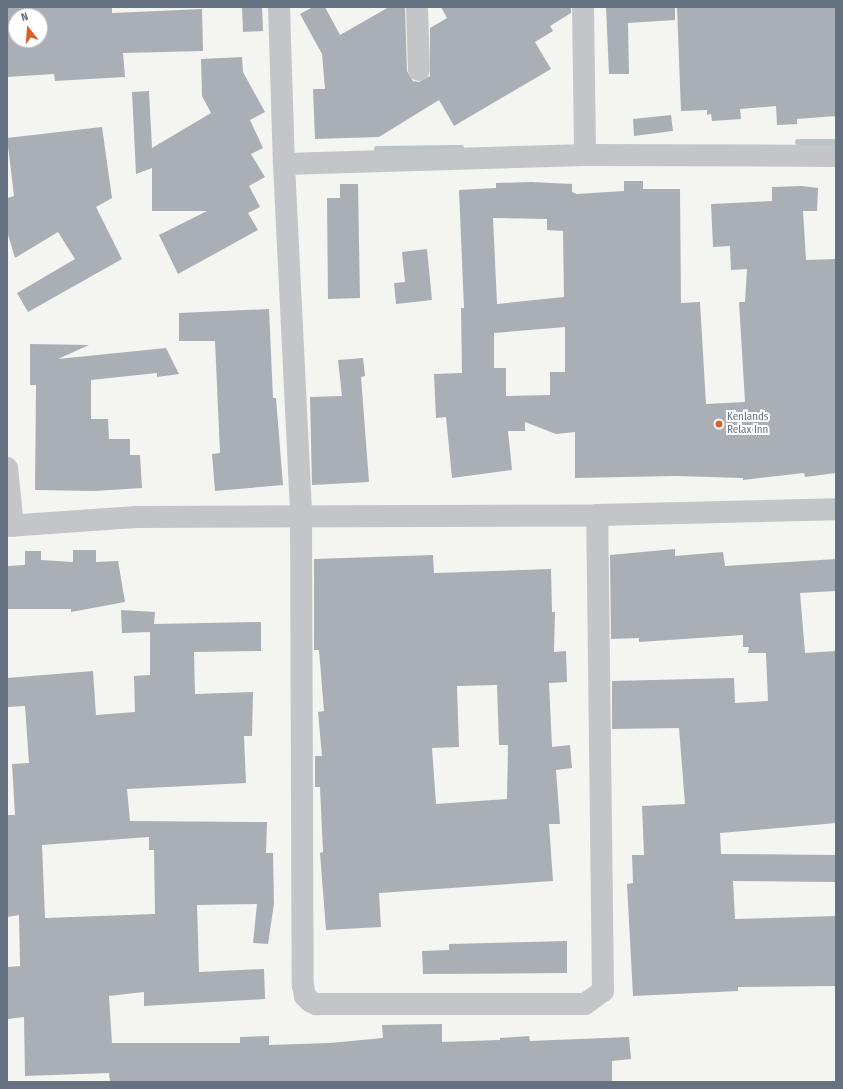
<!DOCTYPE html>
<style>
body{margin:0}
#map{position:relative;width:843px;height:1089px;overflow:hidden;background:#f4f5f1;font-family:"Fira Sans Condensed",sans-serif}
div>[style]{position:absolute}
.stream>*{height:6px;margin:-3px;padding:0 3px;transform-origin:3px;border-radius:3px;background:#bac3c8}
.building>*{inset:0;background:#a9afb5}
.minor>*{height:22px;margin:-11px;padding:0 11px;transform-origin:11px;border-radius:11px;background:#c3c5c9}
.dots>*{width:11px;height:11px;translate:-50% -50%;box-sizing:border-box;border:2px solid #fff;border-radius:50%}
span{translate:-50% -50%;white-space:nowrap;text-align:center;line-height:1.15;-webkit-text-stroke:4px #fff;paint-order:stroke}
.poi-label{font-size:11px;color:#657281}
.left{translate:0 -50%;text-align:left}
.frame{position:absolute;inset:0;border:8px solid #657281;pointer-events:none}
.north{position:absolute;left:8px;top:8px;width:40px;height:40px;box-sizing:border-box;background:#fff;border:1px solid #c1c7cd;border-radius:50%;rotate:343deg;font-size:11px;font-weight:700;line-height:16px;text-align:center;color:#657281}
.north::after{content:'';display:block;margin:auto;width:14px;height:18px;background:#da612c;clip-path:polygon(50% 0,100% 100%,50% 72%,0 100%)}
</style>
<div id="map">
<div class="stream">
<i style="left:798px;top:142px;width:38px"></i>
<i style="left:377px;top:149px;width:84px;rotate:-0.7deg"></i>
</div>
<div class="building">
<i style="clip-path:polygon(evenodd,7px 7px,112px 7px,112px 13px,202px 9px,203px 51px,123px 53px,125px 77px,55px 81px,54px 74px,7px 77px,7px 7px,16px 16px,40px 16px,40px 40px,16px 40px,16px 16px)"></i>
<i style="clip-path:polygon(242px 7px,262px 7px,263px 31px,243px 32px)"></i>
<i style="clip-path:polygon(313px 7px,325px 7px,340px 35px,389px 7px,405px 7px,407px 71px,413px 81px,419px 82px,430px 76px,430px 28px,447px 18px,441px 7px,571px 7px,571px 13px,550px 26px,553px 31px,535px 42px,551px 69px,454px 126px,439px 100px,379px 137px,315px 139px,313px 89px,325px 89px,322px 54px,300px 14px)"></i>
<i style="clip-path:polygon(606px 7px,675px 7px,675px 20px,628px 23px,629px 74px,609px 74px)"></i>
<i style="clip-path:polygon(677px 7px,836px 7px,836px 116px,797px 119px,797px 124px,777px 125px,776px 106px,740px 109px,741px 119px,712px 121px,711px 114px,707px 115px,707px 110px,681px 111px)"></i>
<i style="clip-path:polygon(242px 57px,243px 72px,265px 112px,250px 120px,263px 148px,251px 154px,265px 177px,249px 186px,260px 207px,248px 213px,258px 230px,178px 274px,159px 235px,207px 211px,152px 211px,152px 168px,136px 174px,132px 92px,149px 91px,152px 148px,211px 113px,202px 96px,201px 59px)"></i>
<i style="clip-path:polygon(671px 115px,673px 131px,634px 136px,633px 119px)"></i>
<i style="clip-path:polygon(102px 127px,112px 198px,96px 207px,122px 259px,28px 312px,17px 293px,75px 259px,58px 232px,15px 258px,7px 231px,7px 198px,14px 196px,7px 138px)"></i>
<i style="clip-path:polygon(evenodd,624px 181px,643px 181px,643px 189px,680px 189px,681px 303px,700px 302px,706px 404px,745px 402px,739px 302px,745px 302px,747px 269px,731px 270px,730px 246px,713px 247px,711px 204px,772px 201px,772px 187px,802px 186px,818px 188px,817px 211px,803px 211px,806px 260px,836px 259px,836px 473px,805px 477px,804px 473px,743px 480px,743px 478px,676px 476px,575px 478px,575px 432px,556px 434px,525px 422px,525px 431px,508px 431px,512px 470px,452px 478px,446px 417px,436px 418px,434px 374px,462px 373px,461px 308px,464px 308px,459px 190px,496px 188px,496px 183px,531px 182px,572px 184px,572px 192px,577px 194px,624px 191px,624px 181px,493px 218px,547px 219px,547px 230px,563px 231px,564px 297px,497px 304px,493px 218px,624px 181px,565px 327px,565px 372px,550px 372px,550px 395px,506px 396px,506px 368px,494px 368px,494px 333px,565px 327px)"></i>
<i style="clip-path:polygon(340px 184px,358px 184px,360px 298px,328px 299px,327px 198px,340px 198px)"></i>
<i style="clip-path:polygon(427px 249px,432px 300px,396px 304px,394px 283px,405px 282px,402px 252px)"></i>
<i style="clip-path:polygon(269px 309px,273px 398px,276px 398px,283px 485px,215px 491px,212px 454px,220px 453px,215px 341px,179px 341px,179px 313px)"></i>
<i style="clip-path:polygon(30px 344px,89px 345px,58px 359px,166px 348px,179px 374px,157px 377px,157px 373px,91px 380px,91px 419px,108px 419px,109px 439px,130px 439px,130px 455px,140px 455px,142px 488px,94px 491px,35px 490px,36px 385px,30px 385px)"></i>
<i style="clip-path:polygon(363px 358px,365px 376px,361px 377px,369px 482px,312px 485px,310px 397px,342px 396px,338px 360px)"></i>
<i style="clip-path:polygon(675px 549px,675px 556px,723px 552px,725px 566px,836px 559px,836px 591px,800px 593px,805px 653px,836px 651px,836px 823px,720px 833px,721px 854px,836px 855px,836px 882px,733px 881px,735px 919px,836px 916px,836px 986px,738px 987px,738px 991px,633px 996px,627px 884px,633px 883px,632px 855px,644px 855px,642px 806px,685px 804px,679px 728px,612px 729px,612px 681px,734px 678px,735px 703px,768px 701px,766px 653px,748px 653px,749px 647px,743px 647px,743px 635px,639px 642px,639px 638px,611px 639px,610px 555px)"></i>
<i style="clip-path:polygon(73px 550px,96px 550px,96px 562px,118px 561px,125px 602px,71px 612px,71px 609px,7px 609px,7px 566px,25px 565px,25px 551px,41px 551px,41px 560px,73px 562px)"></i>
<i style="clip-path:polygon(evenodd,433px 555px,434px 573px,551px 569px,552px 612px,555px 612px,554px 652px,566px 651px,567px 682px,549px 683px,552px 747px,570px 745px,572px 768px,556px 770px,560px 824px,549px 824px,553px 881px,379px 893px,381px 927px,326px 930px,320px 853px,323px 852px,320px 787px,315px 787px,315px 756px,322px 756px,318px 712px,324px 711px,319px 650px,314px 650px,314px 559px,433px 555px,497px 685px,499px 745px,508px 745px,507px 799px,436px 804px,432px 748px,459px 747px,457px 686px,497px 685px)"></i>
<i style="clip-path:polygon(evenodd,121px 610px,155px 612px,154px 624px,261px 622px,261px 651px,194px 652px,195px 694px,253px 692px,252px 736px,244px 736px,246px 783px,127px 789px,130px 821px,267px 822px,266px 853px,273px 853px,274px 904px,268px 944px,253px 943px,257px 904px,197px 905px,199px 972px,264px 969px,265px 999px,144px 1006px,144px 992px,109px 996px,112px 1043px,240px 1043px,240px 1037px,269px 1036px,269px 1045px,330px 1043px,383px 1038px,382px 1025px,442px 1024px,442px 1042px,500px 1040px,500px 1038px,529px 1036px,530px 1041px,629px 1037px,631px 1059px,612px 1061px,612px 1082px,110px 1082px,109px 1073px,25px 1076px,24px 1017px,8px 1019px,7px 1010px,7px 967px,20px 966px,19px 915px,7px 917px,7px 815px,15px 815px,12px 764px,29px 763px,25px 706px,7px 707px,7px 678px,93px 671px,96px 715px,135px 712px,134px 676px,150px 675px,150px 632px,122px 633px,121px 610px,149px 837px,149px 850px,154px 850px,155px 914px,45px 918px,42px 845px,149px 837px)"></i>
<i style="clip-path:polygon(567px 941px,567px 973px,423px 974px,422px 951px,449px 950px,449px 944px)"></i>
</div>
<div class="minor">
<i style="left:279px;top:7px;width:157px;rotate:88.2deg"></i>
<i style="left:284px;top:164px;width:301px;rotate:-1.7deg"></i>
<i style="left:585px;top:155px;width:251px;rotate:0.2deg"></i>
<i style="left:417px;top:7px;width:63px;rotate:88.2deg"></i>
<i style="left:583px;top:7px;width:148px;rotate:89.2deg"></i>
<i style="left:284px;top:164px;width:352px;rotate:87.2deg"></i>
<i style="left:301px;top:516px;width:469px;rotate:89.8deg"></i>
<i style="left:303px;top:985px;width:11px;rotate:80deg"></i>
<i style="left:305px;top:996px;width:7px;rotate:45deg"></i>
<i style="left:310px;top:1001px;width:7px;rotate:27deg"></i>
<i style="left:316px;top:1004px;width:269px"></i>
<i style="left:585px;top:1004px;width:22px;rotate:-36deg"></i>
<i style="left:603px;top:991px;width:476px;rotate:-90.7deg"></i>
<i style="left:7px;top:468px;width:58px;rotate:84.1deg"></i>
<i style="left:7px;top:526px;width:129px;rotate:-4deg"></i>
<i style="left:136px;top:517px;width:461px;rotate:-0.2deg"></i>
<i style="left:597px;top:515px;width:239px;rotate:-1.4deg"></i>
</div>
<div class="dots">
<i style="left:719px;top:424px;background:#da612c"></i>
</div>
<div class="poi-label">
<span class="left" style="left:727px;top:424px">Kenlands<br>Relax Inn</span>
</div>
<div class="frame"></div>
<div class="north">N</div>
</div>
